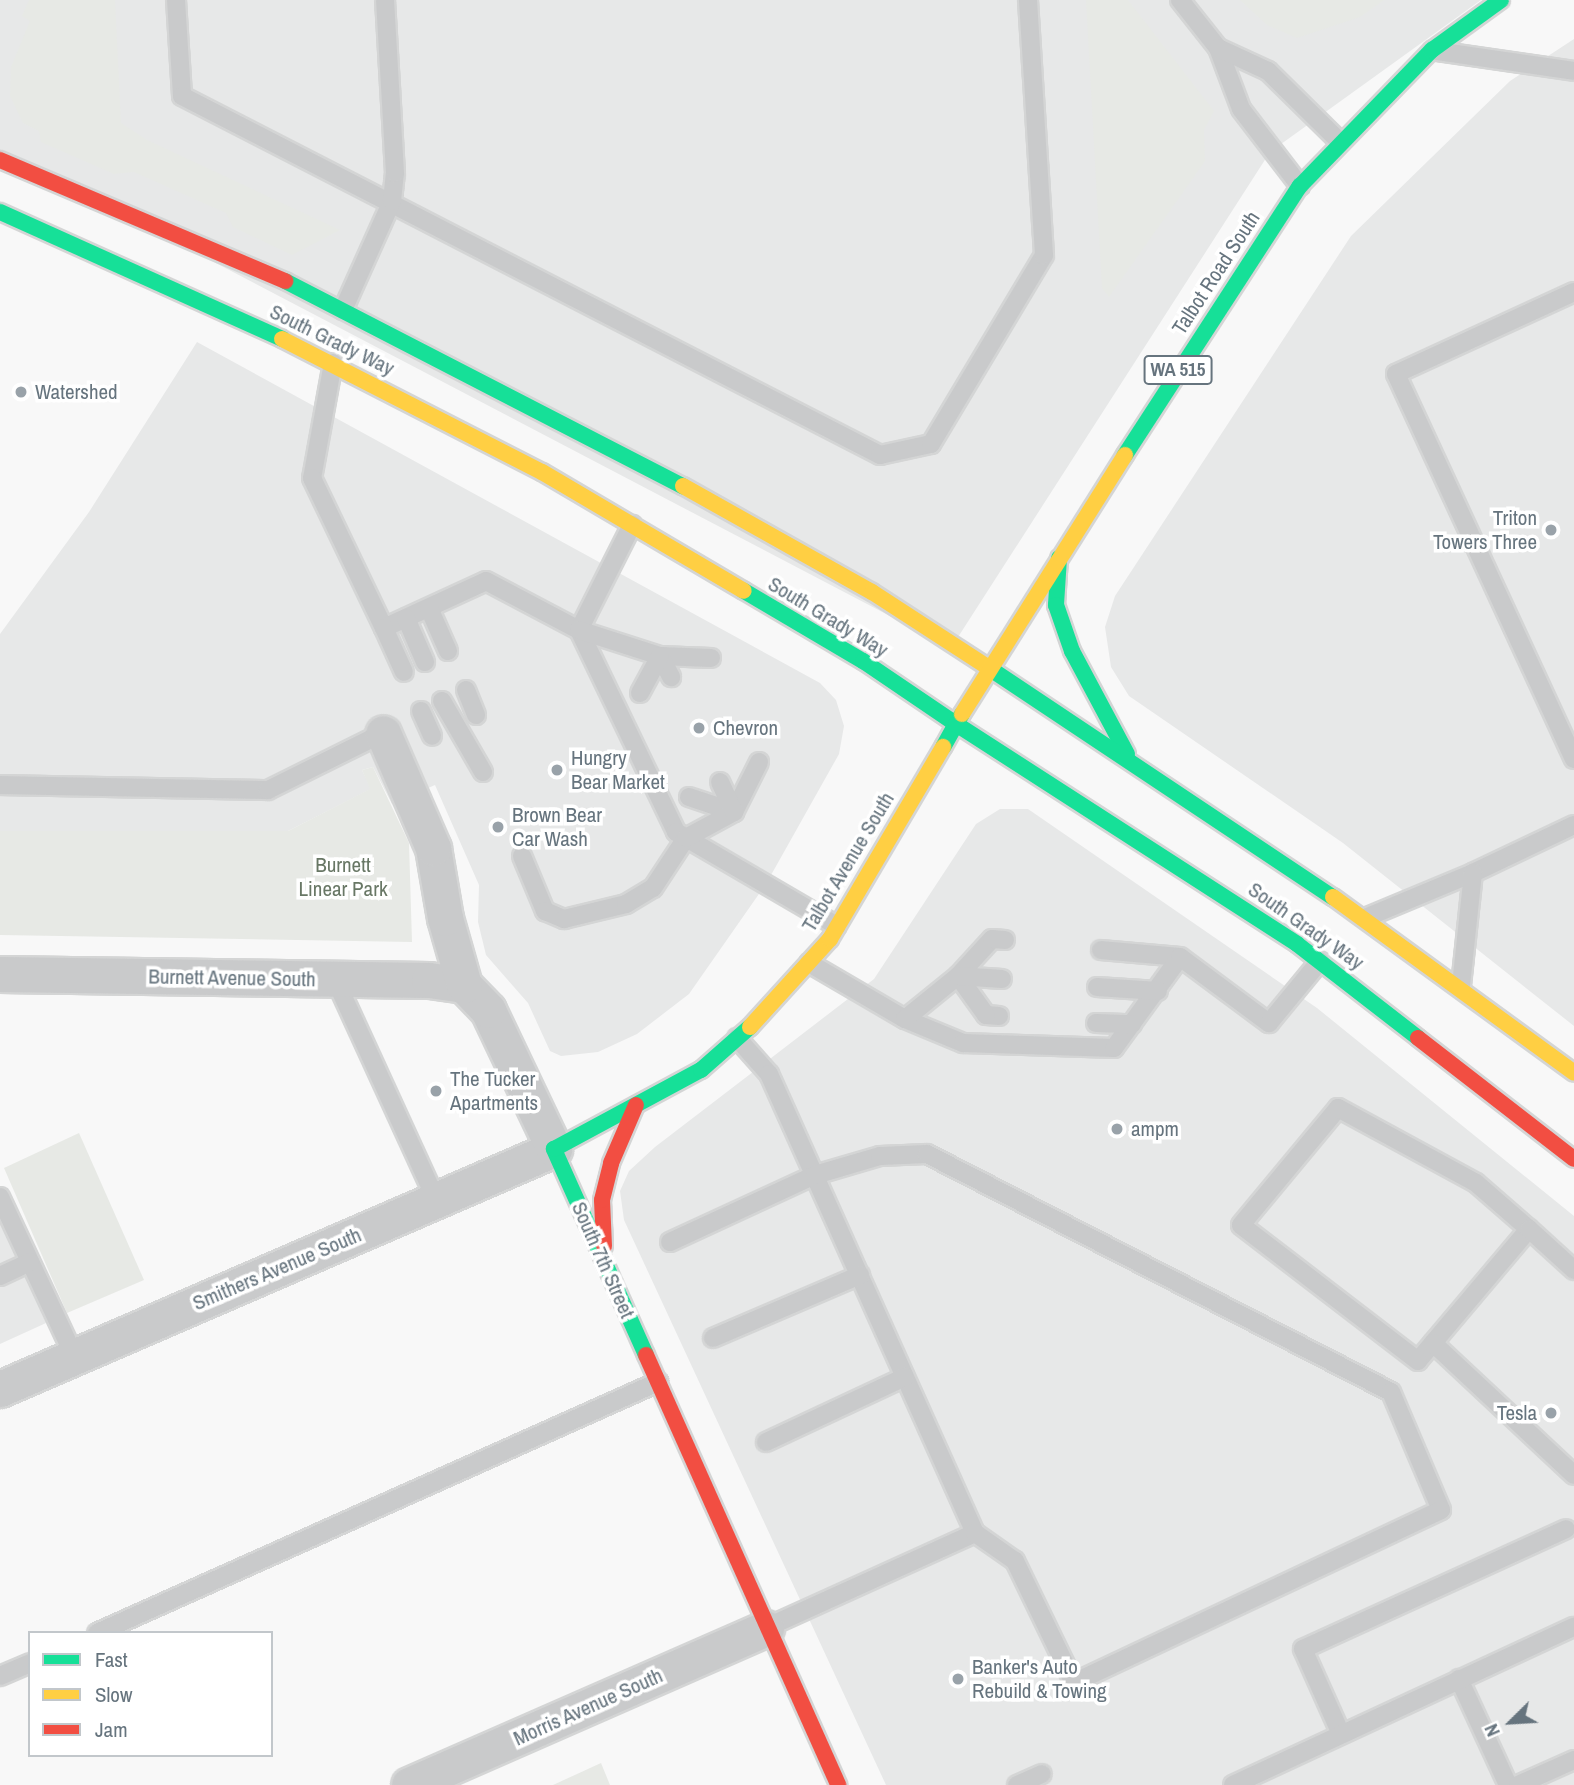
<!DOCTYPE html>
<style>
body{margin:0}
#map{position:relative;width:1574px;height:1785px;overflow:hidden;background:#f8f8f8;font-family:"Archivo Narrow",sans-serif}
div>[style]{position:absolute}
.built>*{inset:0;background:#e7e8e8}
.green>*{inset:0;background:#e7e9e5}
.roads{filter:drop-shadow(2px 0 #d4d5d5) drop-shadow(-2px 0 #d4d5d5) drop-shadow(0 2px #d4d5d5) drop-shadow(0 -2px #d4d5d5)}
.lane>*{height:18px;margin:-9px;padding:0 9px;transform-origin:9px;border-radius:9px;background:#c9cacb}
.street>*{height:35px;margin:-17.5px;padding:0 17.5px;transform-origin:17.5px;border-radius:17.5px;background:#c9cacb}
.fast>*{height:16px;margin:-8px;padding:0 8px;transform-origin:8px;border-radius:8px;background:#16e098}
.slow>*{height:16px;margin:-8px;padding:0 8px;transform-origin:8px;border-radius:8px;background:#ffcf43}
.jam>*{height:16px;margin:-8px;padding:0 8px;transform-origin:8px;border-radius:8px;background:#f24e42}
.dots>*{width:19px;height:19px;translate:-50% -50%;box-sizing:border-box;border:4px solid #fff;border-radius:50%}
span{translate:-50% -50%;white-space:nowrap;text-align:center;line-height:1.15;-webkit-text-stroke:7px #fff;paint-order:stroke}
.shield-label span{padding:2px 5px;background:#fff;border:2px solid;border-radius:5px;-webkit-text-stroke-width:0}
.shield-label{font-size:19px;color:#66747e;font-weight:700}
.street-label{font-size:21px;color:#66747e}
.poi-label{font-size:21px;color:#66747e}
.left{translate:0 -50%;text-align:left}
.right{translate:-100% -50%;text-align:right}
.park-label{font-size:21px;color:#687765}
.legend{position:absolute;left:28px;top:1631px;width:245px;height:126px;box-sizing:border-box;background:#fff;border:2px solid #c2c7cb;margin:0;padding:9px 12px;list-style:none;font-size:21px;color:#66747e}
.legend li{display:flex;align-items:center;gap:14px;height:35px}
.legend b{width:35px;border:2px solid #c2c7cb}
.north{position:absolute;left:1476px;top:1687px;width:70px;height:70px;-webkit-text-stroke:5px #fff;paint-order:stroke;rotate:246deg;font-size:19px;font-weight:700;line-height:28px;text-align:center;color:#66747e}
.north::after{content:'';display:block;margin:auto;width:24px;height:32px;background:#66747e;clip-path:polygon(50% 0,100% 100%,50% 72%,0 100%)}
</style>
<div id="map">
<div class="built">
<i style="clip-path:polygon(0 0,1481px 0,1270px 152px,951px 648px,0 150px)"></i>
<i style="clip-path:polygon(1574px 39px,1574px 1026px,1343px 843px,1129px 696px,1111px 667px,1105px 627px,1115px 596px,1351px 236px,1510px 81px)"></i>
<i style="clip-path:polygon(197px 342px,820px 683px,836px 700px,844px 726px,839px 754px,766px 884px,689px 994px,637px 1034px,598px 1052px,561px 1056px,550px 1051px,528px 1003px,486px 955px,478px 922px,479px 885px,435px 785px,392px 804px,373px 767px,362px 770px,371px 789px,288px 831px,0 831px,0 634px,89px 512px)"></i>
<i style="clip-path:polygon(1000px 809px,1028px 809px,1317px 1008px,1574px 1216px,1574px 1785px,886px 1785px,624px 1220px,620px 1191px,629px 1171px,655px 1147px,874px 979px,976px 824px)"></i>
<i style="clip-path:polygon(0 1215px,46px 1323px,0 1344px)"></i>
</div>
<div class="green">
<i style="clip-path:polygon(29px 0,115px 0,121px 123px,147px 140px,340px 230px,292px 255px,233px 227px,226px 213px,134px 172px,114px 174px,41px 142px,39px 131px,23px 123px,10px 96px,11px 67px,30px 21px,22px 16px)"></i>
<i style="clip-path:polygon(1086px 0,1128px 0,1214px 111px,1204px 130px,1205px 161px,1109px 297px,1102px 288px)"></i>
<i style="clip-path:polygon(1240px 0,1384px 0,1360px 17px,1297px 38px,1267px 25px)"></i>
<i style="clip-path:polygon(373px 767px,409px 843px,412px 942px,0 935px,0 831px,288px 831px,370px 789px,362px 770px)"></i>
<i style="clip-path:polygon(79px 1133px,144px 1280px,67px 1313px,4px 1168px)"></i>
<i style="clip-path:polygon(601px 1763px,610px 1785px,553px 1785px)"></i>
</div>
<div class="roads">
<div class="lane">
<i style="left:176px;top:0;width:96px;rotate:86.4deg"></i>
<i style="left:182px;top:96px;width:785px;rotate:27.22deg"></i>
<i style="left:880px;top:455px;width:52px;rotate:-12.2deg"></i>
<i style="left:931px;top:444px;width:220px;rotate:-59.1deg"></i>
<i style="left:1044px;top:255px;width:256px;rotate:-93.6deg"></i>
<i style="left:1180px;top:0;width:61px;rotate:51.6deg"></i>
<i style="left:1218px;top:48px;width:65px;rotate:69.3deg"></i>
<i style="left:1241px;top:109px;width:97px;rotate:52.5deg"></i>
<i style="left:1218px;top:48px;width:55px;rotate:24.7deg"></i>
<i style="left:1268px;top:71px;width:101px;rotate:44.6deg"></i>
<i style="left:1436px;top:51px;width:139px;rotate:8.2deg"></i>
<i style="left:1574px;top:292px;width:196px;rotate:155.3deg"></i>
<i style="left:1396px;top:374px;width:424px;rotate:65.2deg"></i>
<i style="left:343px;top:310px;width:120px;rotate:-65.8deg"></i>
<i style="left:392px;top:201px;width:28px;rotate:-84deg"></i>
<i style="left:395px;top:173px;width:173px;rotate:-93.3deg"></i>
<i style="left:333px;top:363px;width:117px;rotate:100.3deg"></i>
<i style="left:312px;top:478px;width:166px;rotate:64.4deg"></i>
<i style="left:384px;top:628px;width:112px;rotate:-24.7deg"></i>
<i style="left:486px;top:581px;width:105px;rotate:27.8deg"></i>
<i style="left:579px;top:630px;width:118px;rotate:-63.2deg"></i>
<i style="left:429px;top:608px;width:47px;rotate:66.2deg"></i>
<i style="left:406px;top:618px;width:48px;rotate:66.6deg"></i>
<i style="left:384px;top:628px;width:48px;rotate:65.6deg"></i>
<i style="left:579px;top:630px;width:224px;rotate:64.3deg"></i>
<i style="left:676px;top:832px;width:186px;rotate:30.3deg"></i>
<i style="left:579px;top:630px;width:85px;rotate:17.8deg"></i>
<i style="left:660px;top:656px;width:51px;rotate:2.2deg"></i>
<i style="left:660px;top:656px;width:24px;rotate:62deg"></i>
<i style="left:466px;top:690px;width:27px;rotate:68deg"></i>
<i style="left:640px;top:693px;width:42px;rotate:-61.6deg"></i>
<i style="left:442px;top:701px;width:82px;rotate:60deg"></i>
<i style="left:421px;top:711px;width:27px;rotate:66deg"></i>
<i style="left:0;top:785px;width:268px;rotate:1.1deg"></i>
<i style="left:268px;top:790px;width:128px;rotate:-26.4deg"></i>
<i style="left:689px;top:797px;width:47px;rotate:18.4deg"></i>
<i style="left:734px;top:812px;width:56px;rotate:-63.4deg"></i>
<i style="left:522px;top:856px;width:60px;rotate:67.3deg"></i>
<i style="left:545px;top:911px;width:21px;rotate:23deg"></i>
<i style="left:564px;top:919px;width:64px;rotate:-13.6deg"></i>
<i style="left:626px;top:904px;width:31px;rotate:-31deg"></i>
<i style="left:653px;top:888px;width:60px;rotate:-56.6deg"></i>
<i style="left:686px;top:838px;width:55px;rotate:-28.4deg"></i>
<i style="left:734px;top:812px;width:33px;rotate:-115deg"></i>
<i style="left:1473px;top:873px;width:112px;rotate:-25.4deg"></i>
<i style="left:1365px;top:918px;width:117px;rotate:-22.6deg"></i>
<i style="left:1473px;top:873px;width:114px;rotate:96.1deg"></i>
<i style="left:1101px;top:950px;width:79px;rotate:5.1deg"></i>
<i style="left:809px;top:963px;width:111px;rotate:30.3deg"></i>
<i style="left:905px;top:1019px;width:63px;rotate:22.5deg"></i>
<i style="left:963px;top:1043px;width:151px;rotate:1.9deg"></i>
<i style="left:1114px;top:1048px;width:112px;rotate:-54deg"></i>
<i style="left:1180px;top:957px;width:111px;rotate:36.6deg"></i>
<i style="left:1269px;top:1023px;width:80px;rotate:-50.6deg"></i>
<i style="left:335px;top:979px;width:243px;rotate:65.4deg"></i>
<i style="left:1097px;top:987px;width:61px;rotate:3.8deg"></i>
<i style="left:999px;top:1016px;width:13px;rotate:-176deg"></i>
<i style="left:986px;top:1015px;width:48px;rotate:-125.7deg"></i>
<i style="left:958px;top:976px;width:50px;rotate:-47.4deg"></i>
<i style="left:992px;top:939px;width:13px;rotate:4deg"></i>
<i style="left:905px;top:1019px;width:68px;rotate:-39.1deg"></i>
<i style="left:958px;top:976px;width:44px;rotate:3.9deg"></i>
<i style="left:1096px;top:1023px;width:36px;rotate:2deg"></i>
<i style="left:737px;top:1038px;width:48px;rotate:48.4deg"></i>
<i style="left:769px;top:1074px;width:503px;rotate:65.83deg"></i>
<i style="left:975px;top:1533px;width:230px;rotate:155.6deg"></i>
<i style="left:0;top:1197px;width:175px;rotate:65deg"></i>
<i style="left:1529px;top:1229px;width:172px;rotate:130.1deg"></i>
<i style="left:1418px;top:1361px;width:223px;rotate:-142.5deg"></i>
<i style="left:1241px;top:1225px;width:152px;rotate:-50.3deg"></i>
<i style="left:1338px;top:1108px;width:157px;rotate:28.5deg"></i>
<i style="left:1476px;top:1183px;width:70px;rotate:41deg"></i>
<i style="left:1529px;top:1229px;width:61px;rotate:42.3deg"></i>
<i style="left:670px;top:1242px;width:160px;rotate:-24.8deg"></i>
<i style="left:815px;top:1175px;width:68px;rotate:-16.3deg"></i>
<i style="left:880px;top:1156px;width:47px;rotate:-2.4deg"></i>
<i style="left:927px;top:1154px;width:521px;rotate:27.15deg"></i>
<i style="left:1391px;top:1392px;width:128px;rotate:67deg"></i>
<i style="left:1441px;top:1510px;width:406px;rotate:154.8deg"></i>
<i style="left:1074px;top:1683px;width:136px;rotate:-115.8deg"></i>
<i style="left:1015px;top:1561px;width:49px;rotate:-145deg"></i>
<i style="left:0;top:1276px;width:33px;rotate:-25deg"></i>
<i style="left:713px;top:1338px;width:160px;rotate:-23.2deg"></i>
<i style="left:1433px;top:1343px;width:193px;rotate:43.1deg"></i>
<i style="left:766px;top:1442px;width:153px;rotate:-25.1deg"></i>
<i style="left:97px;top:1633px;width:615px;rotate:-24.1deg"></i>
<i style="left:0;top:1676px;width:33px;rotate:-23deg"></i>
<i style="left:1459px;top:1679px;width:117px;rotate:65.2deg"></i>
<i style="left:1341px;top:1734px;width:93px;rotate:-114.1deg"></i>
<i style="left:1303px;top:1649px;width:289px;rotate:-24.5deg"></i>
<i style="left:1017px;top:1785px;width:27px;rotate:-24deg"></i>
<i style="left:1233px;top:1785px;width:376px;rotate:-24.9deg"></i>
<i style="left:1518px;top:1785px;width:61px;rotate:-24.1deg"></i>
</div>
<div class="street">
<i style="left:0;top:974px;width:429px;rotate:0.8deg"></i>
<i style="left:429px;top:980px;width:35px;rotate:8deg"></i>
<i style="left:0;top:1389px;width:604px;rotate:-23.42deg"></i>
<i style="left:554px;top:1149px;width:154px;rotate:-115.4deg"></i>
<i style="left:488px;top:1010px;width:35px;rotate:-134deg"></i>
<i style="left:464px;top:985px;width:70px;rotate:-105.8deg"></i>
<i style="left:445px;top:918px;width:71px;rotate:-99.7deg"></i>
<i style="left:433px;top:848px;width:125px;rotate:-113.5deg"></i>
<i style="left:409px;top:1785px;width:390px;rotate:-23.7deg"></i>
</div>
<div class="fast">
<i style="left:0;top:212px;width:309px;rotate:24.2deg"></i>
<i style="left:285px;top:281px;width:448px;rotate:27.3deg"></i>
<i style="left:1125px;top:455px;width:321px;rotate:-57deg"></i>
<i style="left:1300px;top:186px;width:190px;rotate:-45.9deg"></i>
<i style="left:1432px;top:50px;width:85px;rotate:-35.9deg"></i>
<i style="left:1059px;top:558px;width:47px;rotate:93.7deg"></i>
<i style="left:1056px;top:605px;width:49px;rotate:70.8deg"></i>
<i style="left:1072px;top:651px;width:117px;rotate:61.9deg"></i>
<i style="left:744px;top:591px;width:138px;rotate:30.5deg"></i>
<i style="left:863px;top:661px;width:112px;rotate:34.1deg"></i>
<i style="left:956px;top:724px;width:26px;rotate:119deg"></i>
<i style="left:989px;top:668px;width:413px;rotate:33.7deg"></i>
<i style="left:962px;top:714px;width:12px;rotate:121deg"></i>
<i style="left:956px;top:724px;width:406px;rotate:32.8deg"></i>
<i style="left:1297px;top:944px;width:153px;rotate:37.8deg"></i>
<i style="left:646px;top:1355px;width:226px;rotate:-114.1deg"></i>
<i style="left:554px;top:1149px;width:167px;rotate:-28.3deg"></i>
<i style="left:701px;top:1070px;width:65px;rotate:-41.3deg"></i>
</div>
<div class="slow">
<i style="left:282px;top:339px;width:292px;rotate:27.1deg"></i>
<i style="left:542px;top:472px;width:234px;rotate:30.5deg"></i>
<i style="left:683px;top:486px;width:217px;rotate:29.3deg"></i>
<i style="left:872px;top:592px;width:140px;rotate:33deg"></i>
<i style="left:962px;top:714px;width:306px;rotate:-57.8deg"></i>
<i style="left:1333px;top:897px;width:298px;rotate:36.1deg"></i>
<i style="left:750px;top:1027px;width:119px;rotate:-47.7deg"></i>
<i style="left:830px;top:939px;width:223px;rotate:-59.5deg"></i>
</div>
<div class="jam">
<i style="left:0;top:160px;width:310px;rotate:23deg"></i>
<i style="left:1418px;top:1038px;width:197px;rotate:37.8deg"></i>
<i style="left:604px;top:1246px;width:46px;rotate:-92.5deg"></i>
<i style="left:602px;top:1200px;width:38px;rotate:-76deg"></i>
<i style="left:611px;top:1163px;width:63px;rotate:-66.7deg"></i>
<i style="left:646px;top:1355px;width:471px;rotate:65.9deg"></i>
</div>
</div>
<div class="dots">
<i style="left:21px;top:392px;background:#99a2a9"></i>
<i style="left:1551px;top:530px;background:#99a2a9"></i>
<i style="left:699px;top:728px;background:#99a2a9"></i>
<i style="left:557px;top:770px;background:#99a2a9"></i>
<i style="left:498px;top:827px;background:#99a2a9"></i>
<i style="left:436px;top:1091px;background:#99a2a9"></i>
<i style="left:1117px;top:1129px;background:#99a2a9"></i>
<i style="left:1551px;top:1413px;background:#99a2a9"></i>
<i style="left:958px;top:1679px;background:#99a2a9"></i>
</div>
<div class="shield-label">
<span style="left:1178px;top:370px">WA 515</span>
</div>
<div class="street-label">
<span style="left:1216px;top:273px;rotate:-57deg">Talbot Road South</span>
<span style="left:332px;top:340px;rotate:26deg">South Grady Way</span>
<span style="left:828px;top:617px;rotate:31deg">South Grady Way</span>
<span style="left:848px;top:862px;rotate:-59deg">Talbot Avenue South</span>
<span style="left:1306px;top:926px;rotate:35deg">South Grady Way</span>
<span style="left:232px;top:978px;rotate:1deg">Burnett Avenue South</span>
<span style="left:603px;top:1260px;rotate:66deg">South 7th Street</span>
<span style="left:277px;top:1269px;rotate:-23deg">Smithers Avenue South</span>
<span style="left:588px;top:1707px;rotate:-24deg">Morris Avenue South</span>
</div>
<div class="poi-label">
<span class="left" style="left:35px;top:392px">Watershed</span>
<span class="right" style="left:1537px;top:530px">Triton<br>Towers Three</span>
<span class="left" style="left:713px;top:728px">Chevron</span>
<span class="left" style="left:571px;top:770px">Hungry<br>Bear Market</span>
<span class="left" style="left:512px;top:827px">Brown Bear<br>Car Wash</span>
<span class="left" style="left:450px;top:1091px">The Tucker<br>Apartments</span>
<span class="left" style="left:1131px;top:1129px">ampm</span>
<span class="right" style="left:1537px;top:1413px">Tesla</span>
<span class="left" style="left:972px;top:1679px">Banker's Auto<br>Rebuild &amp; Towing</span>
</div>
<div class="park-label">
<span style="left:343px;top:877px">Burnett<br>Linear Park</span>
</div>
<ul class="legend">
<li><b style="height:9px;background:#16e098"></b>Fast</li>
<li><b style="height:9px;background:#ffcf43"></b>Slow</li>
<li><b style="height:9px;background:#f24e42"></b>Jam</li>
</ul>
<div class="north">N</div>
</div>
